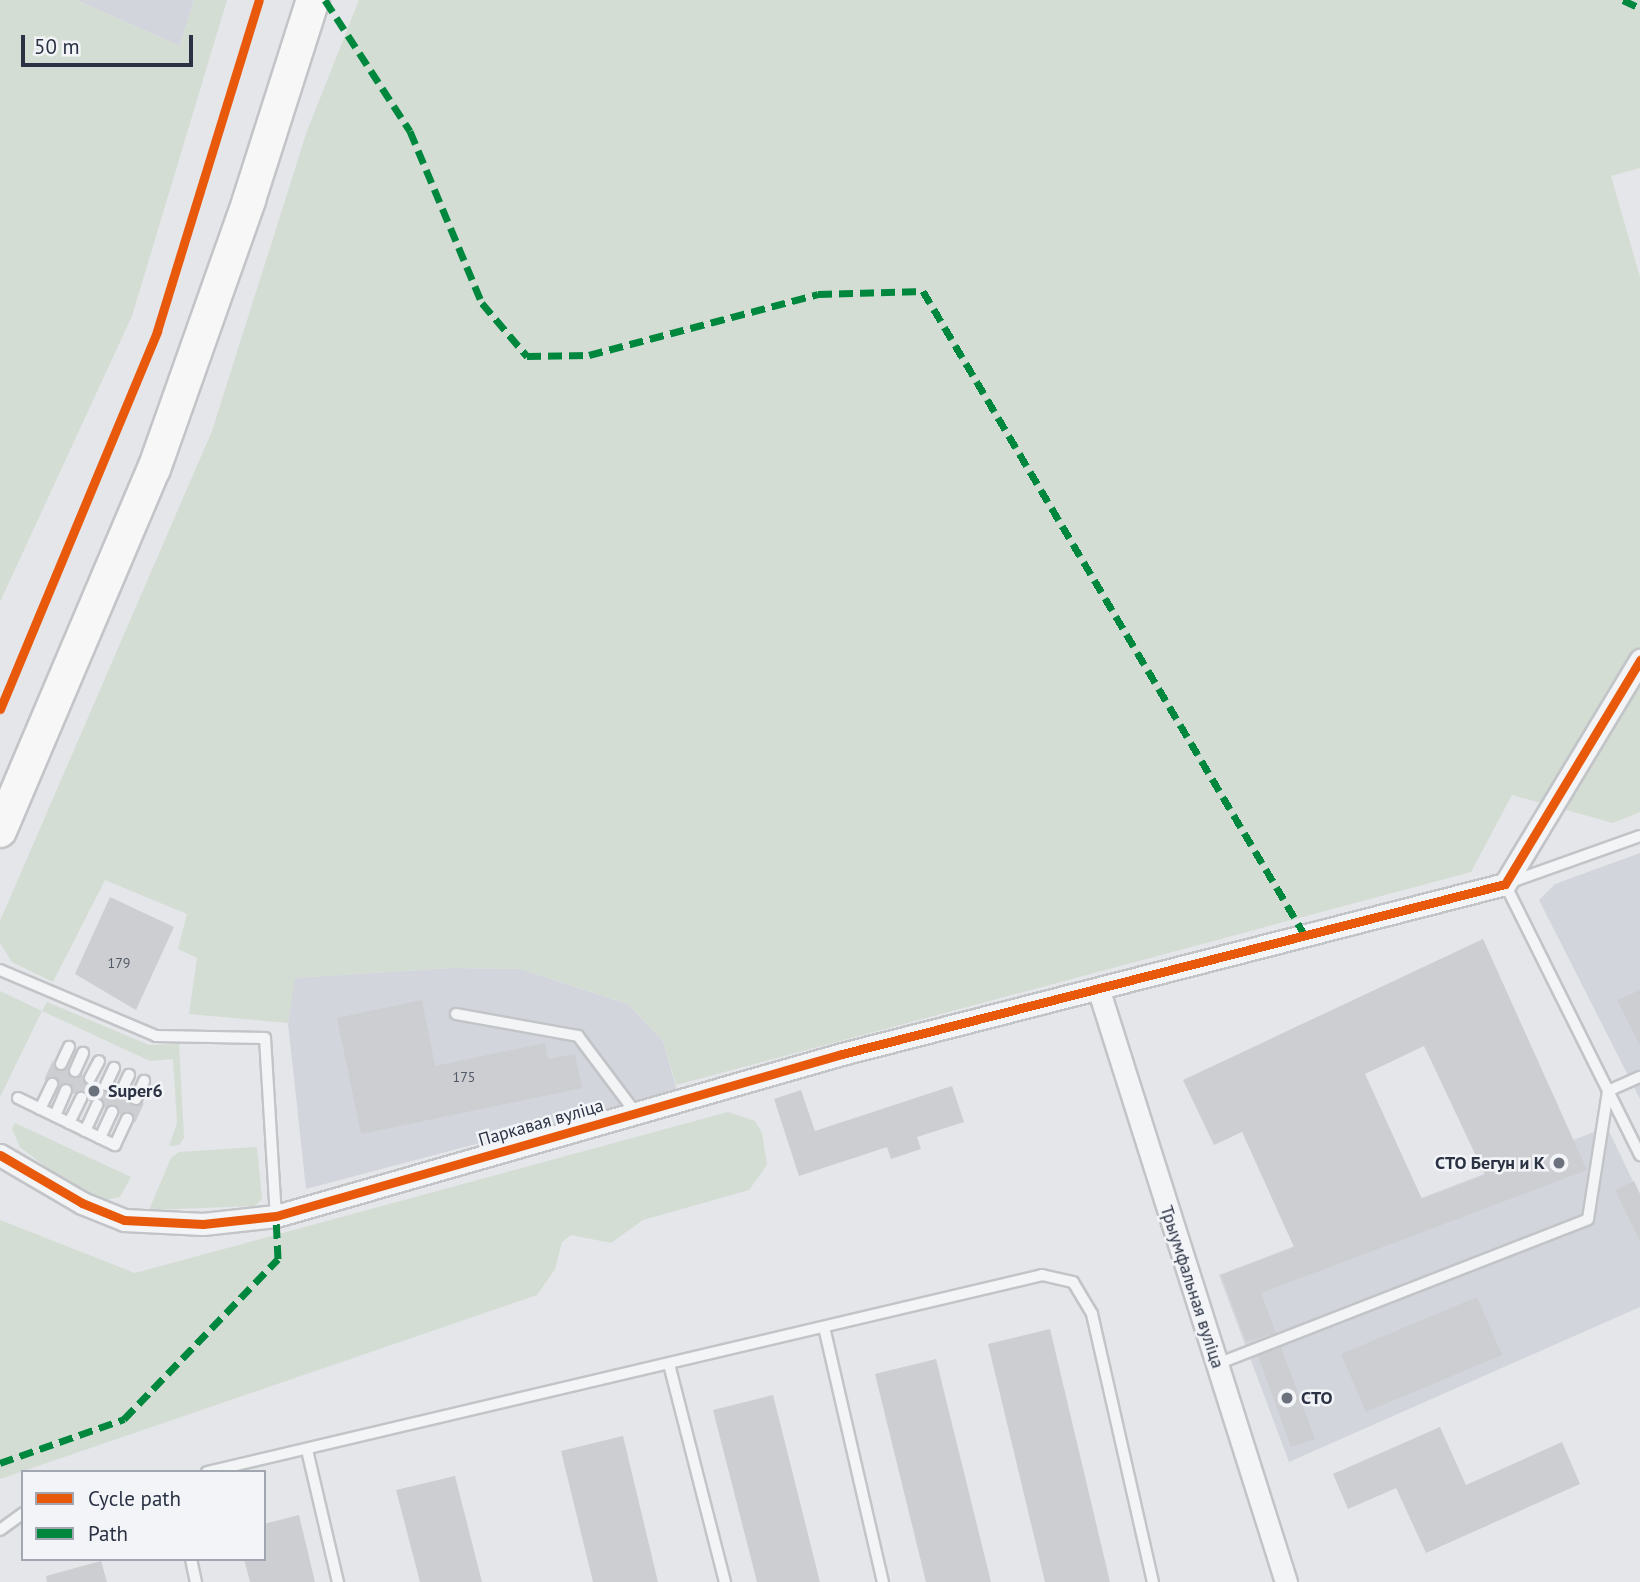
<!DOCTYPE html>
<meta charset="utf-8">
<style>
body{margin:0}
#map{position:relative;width:1640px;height:1582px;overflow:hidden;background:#e4e6e9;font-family:"PT Sans",sans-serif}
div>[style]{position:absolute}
.built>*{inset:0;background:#d2d5dc}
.green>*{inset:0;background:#d4ddd4}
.building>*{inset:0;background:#ccced1}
.roads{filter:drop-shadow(2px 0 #c2c4c7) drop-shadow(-2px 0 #c2c4c7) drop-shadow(0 2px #c2c4c7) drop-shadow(0 -2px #c2c4c7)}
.lane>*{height:10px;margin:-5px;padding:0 5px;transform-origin:5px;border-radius:5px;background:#f3f4f6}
.street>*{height:21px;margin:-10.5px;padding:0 10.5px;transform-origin:10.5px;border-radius:10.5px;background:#f3f4f6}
.secondary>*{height:32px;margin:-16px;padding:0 16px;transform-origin:16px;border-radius:16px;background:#f7f7f7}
.quiet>*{height:7px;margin-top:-3.5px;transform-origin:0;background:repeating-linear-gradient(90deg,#00873e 0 14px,transparent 0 21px)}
.cycleway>*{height:9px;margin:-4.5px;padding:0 4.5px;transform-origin:4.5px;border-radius:4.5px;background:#e8590c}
.dots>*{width:19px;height:19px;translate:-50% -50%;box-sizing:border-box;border:4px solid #f2f4f8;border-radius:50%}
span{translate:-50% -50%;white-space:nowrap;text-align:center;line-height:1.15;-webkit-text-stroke:5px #f2f4f8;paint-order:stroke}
.number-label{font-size:14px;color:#535a67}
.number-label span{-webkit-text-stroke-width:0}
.poi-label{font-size:18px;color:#2a3243;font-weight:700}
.left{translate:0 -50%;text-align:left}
.right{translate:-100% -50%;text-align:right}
.street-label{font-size:18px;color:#2a3243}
.legend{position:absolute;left:21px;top:1470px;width:245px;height:91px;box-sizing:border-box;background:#f2f4f8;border:2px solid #a2a6b0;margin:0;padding:9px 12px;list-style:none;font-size:21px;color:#2a3243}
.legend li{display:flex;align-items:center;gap:14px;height:35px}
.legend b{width:35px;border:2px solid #a2a6b0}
.scale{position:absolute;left:21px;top:35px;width:172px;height:32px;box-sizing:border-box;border:4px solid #2a3243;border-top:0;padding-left:9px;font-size:21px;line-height:24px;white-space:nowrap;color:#2a3243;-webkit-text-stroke:5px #f2f4f8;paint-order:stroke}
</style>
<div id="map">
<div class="built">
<i style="clip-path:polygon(76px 0,194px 0,180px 46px)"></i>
<i style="clip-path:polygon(1640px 853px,1640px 1099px,1539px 900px,1555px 884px)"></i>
<i style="clip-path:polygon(450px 968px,520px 969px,628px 1004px,663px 1041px,677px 1091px,306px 1189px,288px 1023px,294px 978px)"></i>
<i style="clip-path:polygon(1607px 1127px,1640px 1196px,1640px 1307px,1289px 1462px,1219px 1275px)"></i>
</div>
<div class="green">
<i style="clip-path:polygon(0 0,76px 0,180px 46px,194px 0,227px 0,132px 316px,0 602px)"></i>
<i style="clip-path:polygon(359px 0,1640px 0,1640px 168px,1611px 176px,1640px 277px,1640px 812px,1613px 823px,1512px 795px,1471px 872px,676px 1085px,663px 1041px,628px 1004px,520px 969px,450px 968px,295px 978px,288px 1023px,189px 1014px,197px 958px,178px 949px,187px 914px,105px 880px,53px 982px,12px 962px,0 943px,0 921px,212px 431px,307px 131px)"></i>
<i style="clip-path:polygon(0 991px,42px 1011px,47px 1002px,149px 1045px,179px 1044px,184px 1138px,179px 1145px,169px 1146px,177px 1123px,173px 1059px,150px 1061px,42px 1011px,0 1097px)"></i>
<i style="clip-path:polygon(728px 1112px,755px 1121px,762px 1133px,767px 1165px,749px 1190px,643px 1220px,611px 1243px,571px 1235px,562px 1242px,555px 1269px,537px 1295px,0 1479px,0 1220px,135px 1273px)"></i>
<i style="clip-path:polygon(15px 1123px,105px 1165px,131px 1177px,120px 1197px,101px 1201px,57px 1176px,20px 1147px,12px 1129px)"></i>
<i style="clip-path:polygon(257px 1147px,262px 1199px,255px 1206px,149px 1210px,171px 1158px,179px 1152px)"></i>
</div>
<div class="building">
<i style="clip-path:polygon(110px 897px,174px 927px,136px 1010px,75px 974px)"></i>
<i style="clip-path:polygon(evenodd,1483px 939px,1587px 1170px,1261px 1293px,1276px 1333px,1246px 1342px,1221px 1275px,1294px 1247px,1242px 1132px,1214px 1145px,1183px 1080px,1483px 939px,1424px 1046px,1485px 1175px,1422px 1199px,1365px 1074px,1424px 1046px)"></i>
<i style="clip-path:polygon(1640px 990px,1640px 1046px,1617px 1000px)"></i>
<i style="clip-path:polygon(422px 1000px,435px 1066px,545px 1043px,548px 1059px,575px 1054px,582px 1088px,361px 1134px,337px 1018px)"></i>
<i style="clip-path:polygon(53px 1060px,55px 1069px,68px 1068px,71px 1078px,82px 1074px,87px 1085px,97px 1081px,103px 1092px,113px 1089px,118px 1099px,128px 1096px,132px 1106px,144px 1103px,135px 1123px,131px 1112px,120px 1116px,116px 1105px,105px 1109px,101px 1098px,90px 1102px,84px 1091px,73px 1094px,70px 1083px,59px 1086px,52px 1076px,44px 1080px)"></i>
<i style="clip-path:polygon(952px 1086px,964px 1122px,917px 1137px,921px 1149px,891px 1159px,887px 1147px,799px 1176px,774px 1099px,801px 1090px,815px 1131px)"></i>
<i style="clip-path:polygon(1634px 1181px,1640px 1194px,1640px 1241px,1615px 1190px)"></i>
<i style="clip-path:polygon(1477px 1297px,1502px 1355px,1366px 1412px,1341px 1354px)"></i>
<i style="clip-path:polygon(1050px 1329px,1110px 1582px,1045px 1582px,988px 1344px)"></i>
<i style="clip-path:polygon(1281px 1347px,1315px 1439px,1291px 1447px,1258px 1356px)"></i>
<i style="clip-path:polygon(936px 1359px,991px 1582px,926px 1582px,875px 1374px)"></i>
<i style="clip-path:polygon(773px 1395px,820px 1582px,757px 1582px,713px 1410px)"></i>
<i style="clip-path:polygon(1440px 1427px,1466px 1485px,1562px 1442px,1580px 1484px,1426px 1553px,1396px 1488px,1348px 1509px,1333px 1474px)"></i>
<i style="clip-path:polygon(623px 1436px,658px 1582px,593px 1582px,561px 1451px)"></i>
<i style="clip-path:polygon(455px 1476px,482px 1582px,420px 1582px,396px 1490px)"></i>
<i style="clip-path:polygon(299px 1515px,315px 1582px,250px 1582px,244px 1559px,264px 1559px,264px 1524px)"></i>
<i style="clip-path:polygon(101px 1561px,107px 1582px,47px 1582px,46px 1576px)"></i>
</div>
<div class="roads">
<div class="lane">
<i style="left:1640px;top:836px;width:143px;rotate:160.4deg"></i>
<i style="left:1505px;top:884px;width:303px;rotate:63.5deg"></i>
<i style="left:0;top:970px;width:169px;rotate:22.9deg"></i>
<i style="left:156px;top:1036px;width:109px;rotate:1.1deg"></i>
<i style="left:265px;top:1038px;width:178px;rotate:86.5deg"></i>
<i style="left:456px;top:1014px;width:124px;rotate:10.2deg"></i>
<i style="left:578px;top:1036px;width:95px;rotate:53.1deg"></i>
<i style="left:61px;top:1064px;width:19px;rotate:-65deg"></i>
<i style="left:75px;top:1071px;width:20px;rotate:-66deg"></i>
<i style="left:90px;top:1078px;width:19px;rotate:-62deg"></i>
<i style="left:106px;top:1085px;width:19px;rotate:-65deg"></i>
<i style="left:121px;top:1092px;width:19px;rotate:-65deg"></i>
<i style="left:18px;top:1098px;width:108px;rotate:25.9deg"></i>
<i style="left:115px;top:1145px;width:29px;rotate:-65deg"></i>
<i style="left:136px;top:1099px;width:20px;rotate:-66deg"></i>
<i style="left:40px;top:1109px;width:28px;rotate:-64deg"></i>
<i style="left:55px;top:1116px;width:28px;rotate:-67deg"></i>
<i style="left:69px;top:1123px;width:28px;rotate:-64deg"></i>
<i style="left:85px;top:1131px;width:29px;rotate:-65deg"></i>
<i style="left:100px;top:1138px;width:29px;rotate:-65deg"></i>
<i style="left:824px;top:1327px;width:262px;rotate:77deg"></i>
<i style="left:669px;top:1364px;width:225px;rotate:75.6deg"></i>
<i style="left:1217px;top:1364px;width:398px;rotate:-21.3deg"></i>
<i style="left:1588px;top:1219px;width:130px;rotate:-81.1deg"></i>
<i style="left:1608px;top:1091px;width:35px;rotate:-24deg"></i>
<i style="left:307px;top:1450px;width:136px;rotate:76.8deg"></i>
<i style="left:207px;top:1472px;width:858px;rotate:-13.27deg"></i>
<i style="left:1042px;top:1275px;width:32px;rotate:13deg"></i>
<i style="left:1073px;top:1282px;width:37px;rotate:59deg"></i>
<i style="left:1092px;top:1314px;width:275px;rotate:77.2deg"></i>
<i style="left:0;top:1530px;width:29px;rotate:-36deg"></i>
<i style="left:191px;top:1559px;width:24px;rotate:78deg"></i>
</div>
<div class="street">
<i style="left:1099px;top:991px;width:620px;rotate:72.44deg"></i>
<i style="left:0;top:1155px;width:95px;rotate:30.3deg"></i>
<i style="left:82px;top:1203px;width:45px;rotate:22deg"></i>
<i style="left:124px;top:1220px;width:79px;rotate:2.9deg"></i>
<i style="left:203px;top:1224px;width:73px;rotate:-6.3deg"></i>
<i style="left:276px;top:1216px;width:589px;rotate:-15.97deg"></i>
<i style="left:842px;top:1054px;width:684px;rotate:-14.38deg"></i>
<i style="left:1505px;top:884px;width:262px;rotate:-58.9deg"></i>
</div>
<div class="secondary">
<i style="left:0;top:831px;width:393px;rotate:-67deg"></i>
<i style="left:154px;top:469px;width:285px;rotate:-70.5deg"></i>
<i style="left:249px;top:200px;width:210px;rotate:-72.3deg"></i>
</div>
</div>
<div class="quiet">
<i style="left:325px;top:0;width:156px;rotate:57deg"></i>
<i style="left:410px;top:131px;width:186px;rotate:67.3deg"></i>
<i style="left:482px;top:303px;width:70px;rotate:49.7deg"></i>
<i style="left:527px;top:356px;width:62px;rotate:-0.9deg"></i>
<i style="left:589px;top:355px;width:237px;rotate:-14.9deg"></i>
<i style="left:818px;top:294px;width:105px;rotate:-1.6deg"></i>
<i style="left:923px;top:291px;width:751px;rotate:59.34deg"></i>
<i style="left:1623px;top:0;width:19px;rotate:25deg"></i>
<i style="left:0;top:1463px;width:132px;rotate:-19.5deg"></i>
<i style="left:124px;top:1419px;width:222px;rotate:-46.1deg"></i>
<i style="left:278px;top:1259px;width:43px;rotate:-92.7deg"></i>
</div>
<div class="cycleway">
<i style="left:0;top:709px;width:409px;rotate:-67.4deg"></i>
<i style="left:157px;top:331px;width:346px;rotate:-72.9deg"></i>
<i style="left:0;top:1155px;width:95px;rotate:30.3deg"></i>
<i style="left:82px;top:1203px;width:45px;rotate:22deg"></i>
<i style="left:124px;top:1220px;width:79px;rotate:2.9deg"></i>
<i style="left:203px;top:1224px;width:73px;rotate:-6.3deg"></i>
<i style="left:276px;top:1216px;width:589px;rotate:-15.97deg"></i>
<i style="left:842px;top:1054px;width:684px;rotate:-14.38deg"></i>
<i style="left:1505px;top:884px;width:262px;rotate:-58.9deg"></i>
</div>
<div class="dots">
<i style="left:94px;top:1091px;background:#6b717d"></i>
<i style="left:1559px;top:1163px;background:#6b717d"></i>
<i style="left:1287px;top:1398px;background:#6b717d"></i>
</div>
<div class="number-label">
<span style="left:119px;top:963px">179</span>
<span style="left:464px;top:1077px">175</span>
</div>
<div class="poi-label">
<span class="left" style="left:108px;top:1091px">Super6</span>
<span class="right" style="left:1545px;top:1163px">СТО Бегун и К</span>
<span class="left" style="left:1301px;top:1398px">СТО</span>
</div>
<div class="street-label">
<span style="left:541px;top:1123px;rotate:-16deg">Паркавая вуліца</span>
<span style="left:1192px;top:1287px;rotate:72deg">Трыумфальная вуліца</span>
</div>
<ul class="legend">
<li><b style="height:9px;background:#e8590c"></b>Cycle path</li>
<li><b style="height:9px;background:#00873e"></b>Path</li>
</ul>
<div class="scale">50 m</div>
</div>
